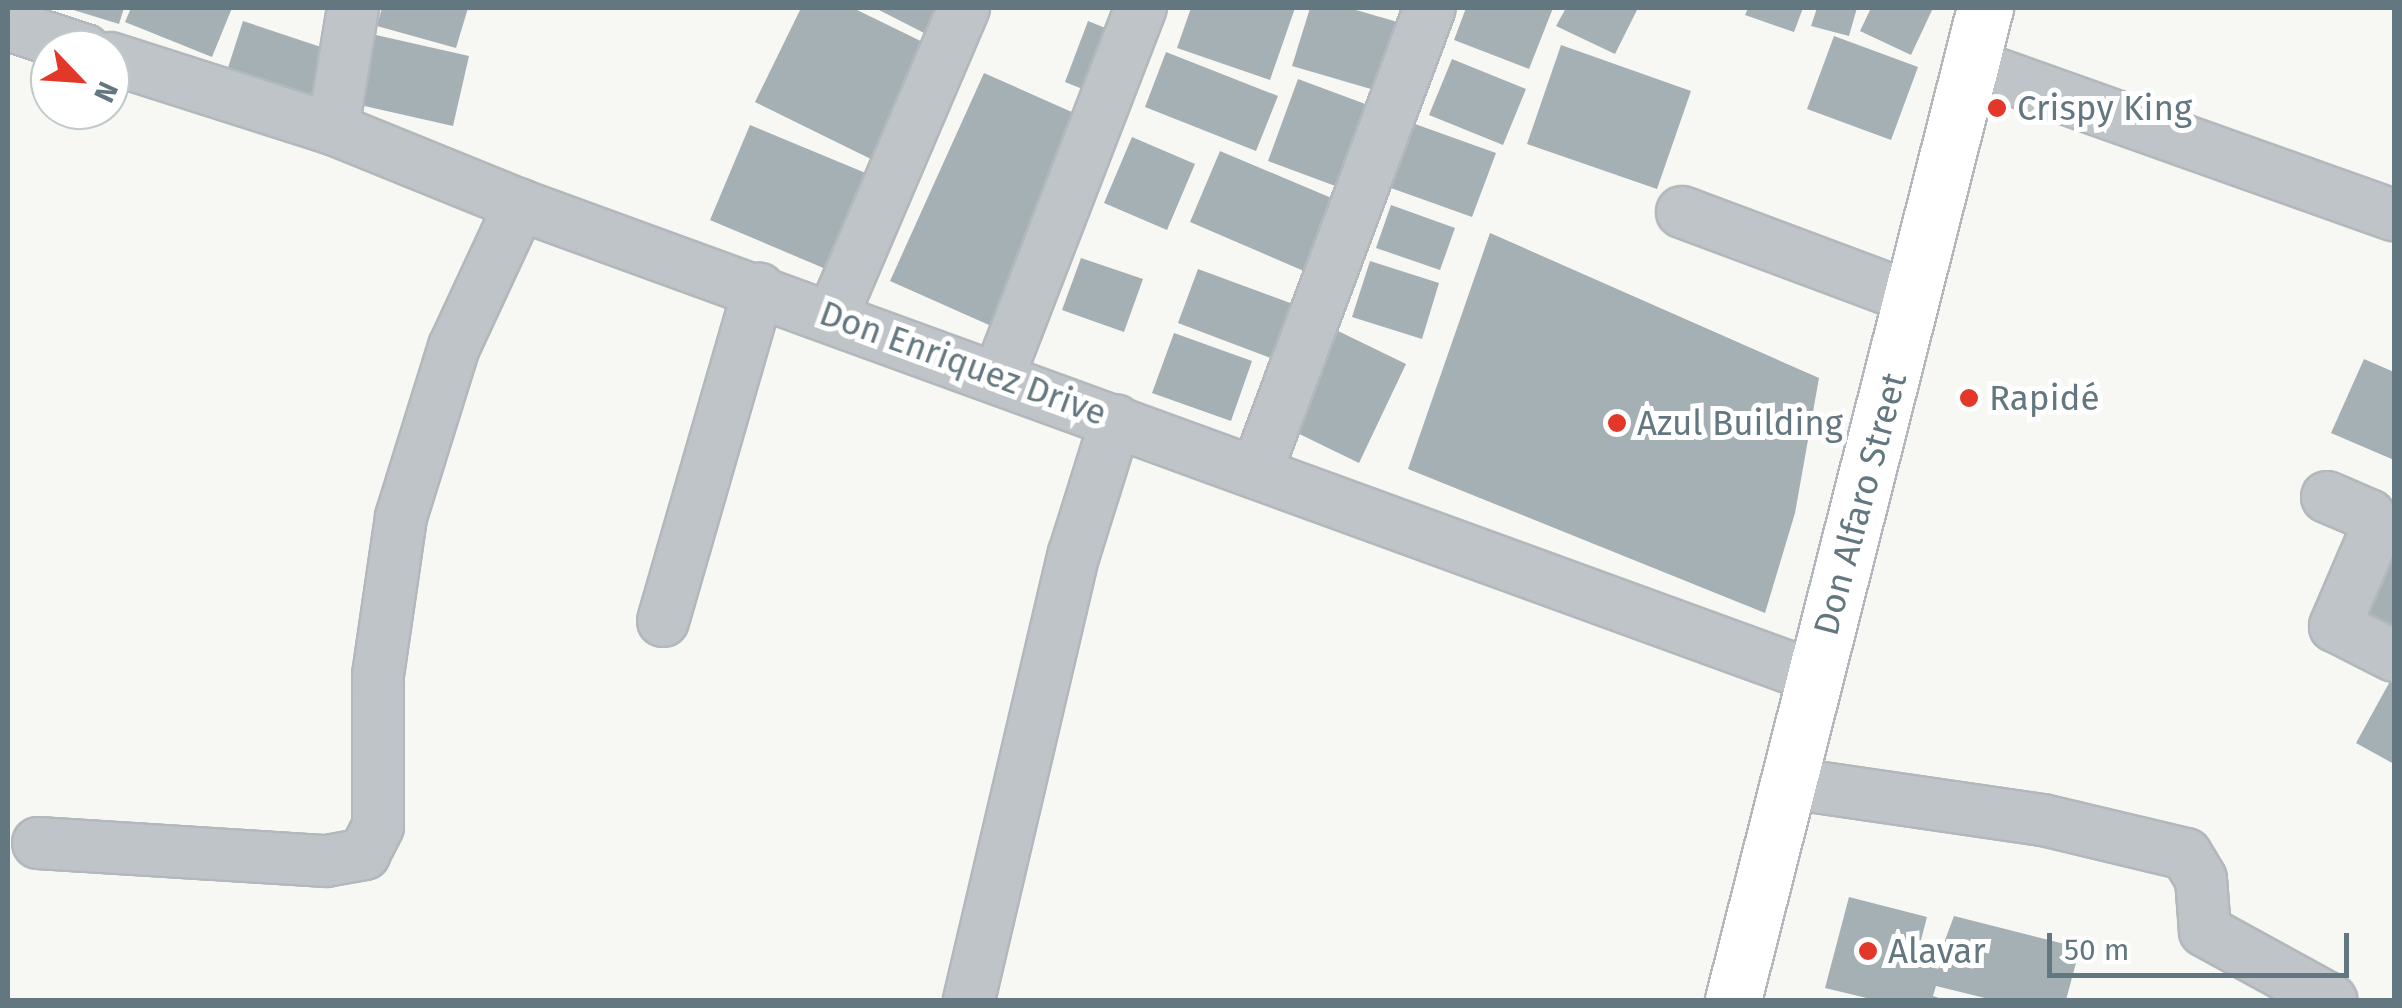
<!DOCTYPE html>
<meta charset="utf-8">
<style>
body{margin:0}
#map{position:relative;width:2402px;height:1008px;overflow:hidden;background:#f7f7f4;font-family:"Fira Sans",sans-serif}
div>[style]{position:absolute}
.building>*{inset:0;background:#a5b0b4}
.roads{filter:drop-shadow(2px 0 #b2b8bb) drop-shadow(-2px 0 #b2b8bb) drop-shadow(0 2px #b2b8bb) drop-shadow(0 -2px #b2b8bb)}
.minor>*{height:50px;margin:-25px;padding:0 25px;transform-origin:25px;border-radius:25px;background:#bec4c7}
.major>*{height:55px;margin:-27.5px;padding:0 27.5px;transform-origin:27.5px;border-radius:27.5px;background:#fff}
.dots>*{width:28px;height:28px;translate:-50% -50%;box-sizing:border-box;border:5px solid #fff;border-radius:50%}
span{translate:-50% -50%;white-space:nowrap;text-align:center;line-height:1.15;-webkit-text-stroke:10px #fff;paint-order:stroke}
.poi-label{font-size:35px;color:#62777f}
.left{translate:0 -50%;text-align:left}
.street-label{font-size:35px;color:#62777f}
.frame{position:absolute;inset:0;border:10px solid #62777f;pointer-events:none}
.north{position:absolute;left:30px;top:30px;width:100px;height:100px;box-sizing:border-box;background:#fff;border:2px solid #c0c9cc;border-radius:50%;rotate:115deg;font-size:28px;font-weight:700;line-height:40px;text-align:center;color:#62777f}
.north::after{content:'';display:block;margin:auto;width:35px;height:45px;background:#e33729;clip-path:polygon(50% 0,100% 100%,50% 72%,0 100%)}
.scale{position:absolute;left:2047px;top:933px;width:302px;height:45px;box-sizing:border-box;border:5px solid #62777f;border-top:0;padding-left:12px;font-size:30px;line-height:35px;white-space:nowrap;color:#62777f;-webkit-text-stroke:8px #fff;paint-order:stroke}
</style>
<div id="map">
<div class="building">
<i style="clip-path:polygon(67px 8px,124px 8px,119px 24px)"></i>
<i style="clip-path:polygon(131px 8px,232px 8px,212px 57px,125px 22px)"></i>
<i style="clip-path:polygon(382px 8px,468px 8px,456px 48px,377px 26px)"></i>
<i style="clip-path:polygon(801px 8px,853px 8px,937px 49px,881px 164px,755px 102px)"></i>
<i style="clip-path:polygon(875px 8px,950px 8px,934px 38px)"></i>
<i style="clip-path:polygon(1191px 8px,1295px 8px,1270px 80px,1177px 48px)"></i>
<i style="clip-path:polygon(1310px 8px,1349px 8px,1408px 25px,1388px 94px,1292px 66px)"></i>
<i style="clip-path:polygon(1466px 8px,1553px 8px,1529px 69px,1454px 40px)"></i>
<i style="clip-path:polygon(1566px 8px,1638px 8px,1615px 54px,1556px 26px)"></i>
<i style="clip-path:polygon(1748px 8px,1803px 8px,1794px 32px,1745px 15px)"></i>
<i style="clip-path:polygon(1817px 8px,1857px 8px,1849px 36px,1811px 26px)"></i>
<i style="clip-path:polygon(1871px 8px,1933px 8px,1911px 55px,1860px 31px)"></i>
<i style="clip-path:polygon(243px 21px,336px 52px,317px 111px,224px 80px)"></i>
<i style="clip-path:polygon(1088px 21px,1128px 37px,1105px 98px,1065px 82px)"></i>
<i style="clip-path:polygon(376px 35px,469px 56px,453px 126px,360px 105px)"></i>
<i style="clip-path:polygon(1834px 36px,1918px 67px,1891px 140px,1807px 109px)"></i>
<i style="clip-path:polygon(1561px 45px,1691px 91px,1657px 189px,1527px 144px)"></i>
<i style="clip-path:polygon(1166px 52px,1278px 96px,1256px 151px,1145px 107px)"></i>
<i style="clip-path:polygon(1452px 59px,1526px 89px,1503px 145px,1429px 115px)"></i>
<i style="clip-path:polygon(984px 73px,1092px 121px,998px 329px,890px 281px)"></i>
<i style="clip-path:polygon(1298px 79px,1368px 105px,1338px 187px,1268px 161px)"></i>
<i style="clip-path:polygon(1415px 124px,1496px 153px,1472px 217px,1391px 188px)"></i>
<i style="clip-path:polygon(750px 125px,880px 179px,840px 275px,710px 220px)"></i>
<i style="clip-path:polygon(1132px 137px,1195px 164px,1167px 230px,1104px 203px)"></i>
<i style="clip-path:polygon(1220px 151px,1341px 202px,1311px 274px,1190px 222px)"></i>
<i style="clip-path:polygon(1391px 205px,1455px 228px,1440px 270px,1376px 248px)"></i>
<i style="clip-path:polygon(1490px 233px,1819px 378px,1795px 513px,1765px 613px,1408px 469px)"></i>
<i style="clip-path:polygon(1081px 258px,1143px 279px,1124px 332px,1062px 310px)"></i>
<i style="clip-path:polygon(1370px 261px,1439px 283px,1422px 339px,1352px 317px)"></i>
<i style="clip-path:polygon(1198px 269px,1293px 304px,1273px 359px,1178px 323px)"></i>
<i style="clip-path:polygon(1334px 329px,1406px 364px,1359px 463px,1287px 428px)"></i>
<i style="clip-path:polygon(1174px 333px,1252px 361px,1231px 421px,1152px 393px)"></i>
<i style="clip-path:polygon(2364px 359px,2394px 372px,2394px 460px,2331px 433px)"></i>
<i style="clip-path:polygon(2394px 531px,2394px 640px,2351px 618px)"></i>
<i style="clip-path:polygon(2394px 674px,2394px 764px,2356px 743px)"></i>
<i style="clip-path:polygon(1849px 897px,1927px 917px,1915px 963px,1935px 967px,1954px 916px,2080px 948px,2066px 1000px,1993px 1000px,1936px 986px,1933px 996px,1945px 1000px,1875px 1000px,1825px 988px)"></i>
</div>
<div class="roads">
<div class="minor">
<i style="left:8px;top:25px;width:81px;rotate:18deg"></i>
<i style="left:110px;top:58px;width:234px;rotate:17.7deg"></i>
<i style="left:333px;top:129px;width:202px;rotate:22.1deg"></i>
<i style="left:520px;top:205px;width:1376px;rotate:20.02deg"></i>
<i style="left:1969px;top:64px;width:451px;rotate:19.6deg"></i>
<i style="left:333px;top:129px;width:123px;rotate:-80.6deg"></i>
<i style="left:1682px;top:212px;width:246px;rotate:20.5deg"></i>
<i style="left:833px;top:315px;width:334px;rotate:-66.9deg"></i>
<i style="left:998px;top:378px;width:397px;rotate:-68.9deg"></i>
<i style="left:1256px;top:473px;width:496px;rotate:-69.5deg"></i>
<i style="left:2327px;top:497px;width:46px;rotate:23.2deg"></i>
<i style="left:2369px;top:515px;width:15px;rotate:58deg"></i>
<i style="left:2377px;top:528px;width:107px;rotate:113.2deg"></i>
<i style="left:2335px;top:626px;width:66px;rotate:27deg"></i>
<i style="left:663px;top:621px;width:346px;rotate:-73.9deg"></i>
<i style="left:1789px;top:783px;width:257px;rotate:8.3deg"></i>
<i style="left:2043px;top:820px;width:147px;rotate:13.4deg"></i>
<i style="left:2186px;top:854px;width:29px;rotate:59deg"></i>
<i style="left:2201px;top:879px;width:52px;rotate:85.6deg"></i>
<i style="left:2205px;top:931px;width:144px;rotate:28.7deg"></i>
<i style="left:38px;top:843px;width:289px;rotate:3.6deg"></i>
<i style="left:326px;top:861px;width:39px;rotate:-10deg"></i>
<i style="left:364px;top:854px;width:31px;rotate:-63deg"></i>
<i style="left:378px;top:826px;width:151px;rotate:-90deg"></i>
<i style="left:378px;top:675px;width:160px;rotate:-81.7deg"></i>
<i style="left:401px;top:517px;width:178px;rotate:-72.7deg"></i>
<i style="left:454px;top:347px;width:157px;rotate:-65.1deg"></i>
<i style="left:969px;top:1000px;width:458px;rotate:-76.8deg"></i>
<i style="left:1074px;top:554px;width:140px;rotate:-72.6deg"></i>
</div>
<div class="major">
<i style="left:1733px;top:1000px;width:1024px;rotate:-75.75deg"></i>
</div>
</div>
<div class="dots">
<i style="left:1997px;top:108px;background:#e33729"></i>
<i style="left:1969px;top:398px;background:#e33729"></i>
<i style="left:1617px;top:423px;background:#e33729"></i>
<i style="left:1868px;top:951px;background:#e33729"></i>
</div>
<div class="poi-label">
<span class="left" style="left:2017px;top:108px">Crispy King</span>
<span class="left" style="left:1989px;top:398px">Rapidé</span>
<span class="left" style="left:1637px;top:423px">Azul Building</span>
<span class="left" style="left:1888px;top:951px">Alavar</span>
</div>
<div class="street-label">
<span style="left:963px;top:363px;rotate:20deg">Don Enriquez Drive</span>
<span style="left:1860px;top:504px;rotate:-75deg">Don Alfaro Street</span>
</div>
<div class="frame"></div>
<div class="north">N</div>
<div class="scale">50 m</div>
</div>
